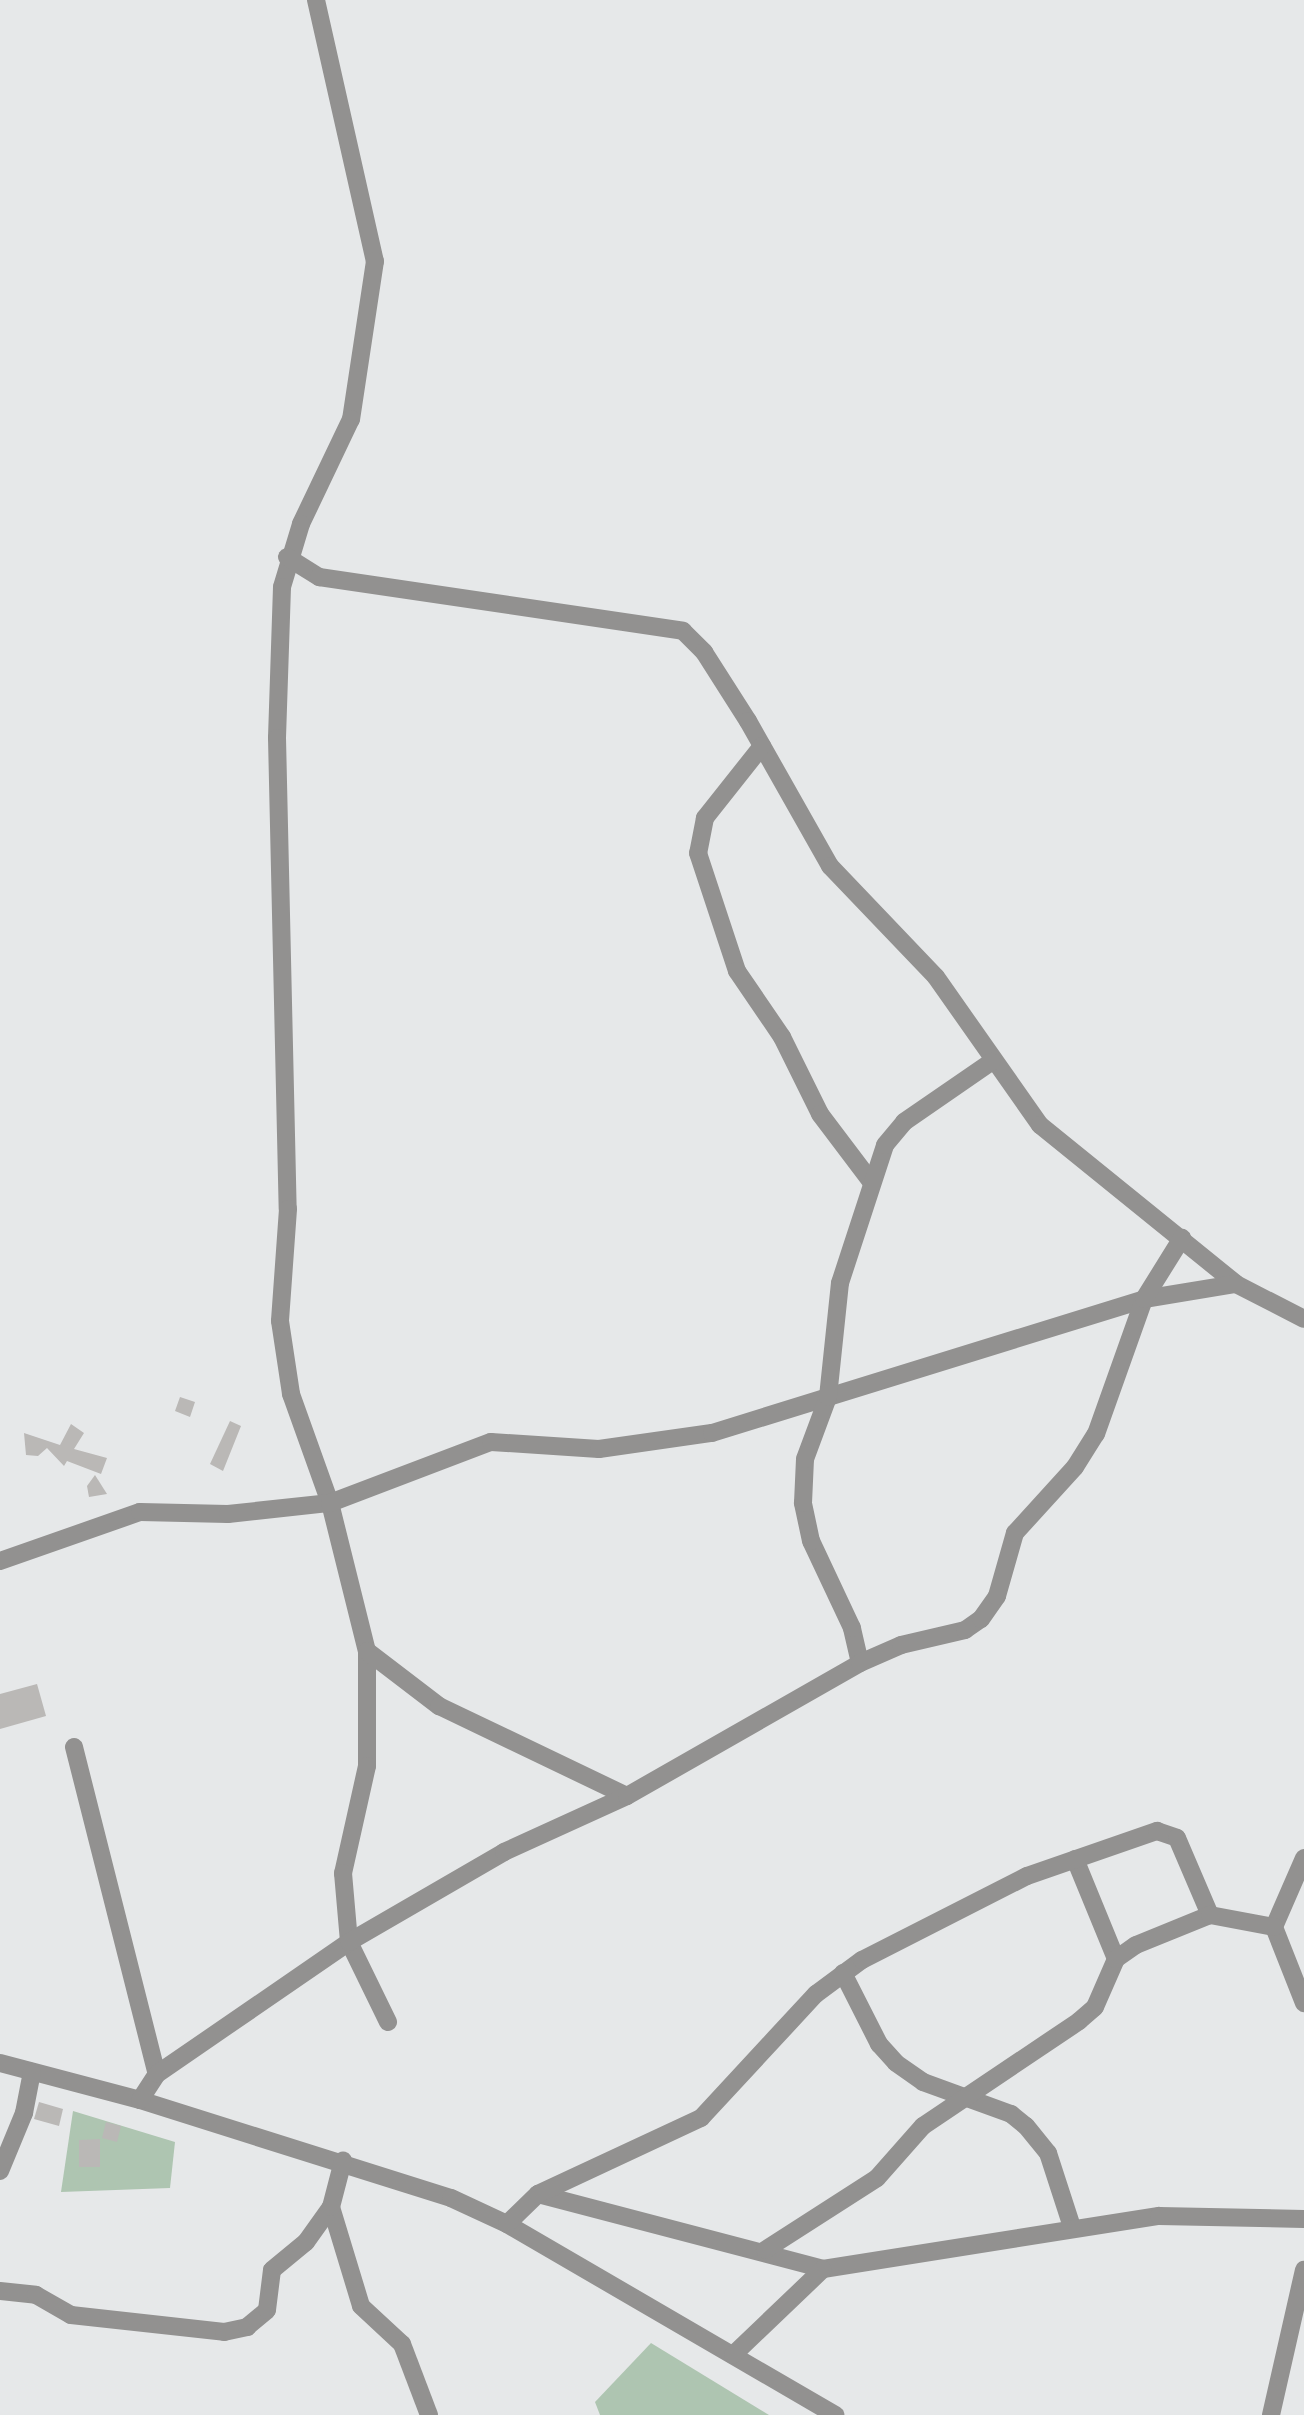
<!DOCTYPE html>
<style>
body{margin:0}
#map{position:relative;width:1304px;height:2415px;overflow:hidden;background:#e6e8e9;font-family:"Exo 2",sans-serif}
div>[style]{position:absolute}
.green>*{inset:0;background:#aec5b1}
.building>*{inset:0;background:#bab8b6}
.street>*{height:18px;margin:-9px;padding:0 9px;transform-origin:9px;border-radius:9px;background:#929190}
span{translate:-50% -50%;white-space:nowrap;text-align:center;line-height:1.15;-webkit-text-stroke:5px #fff;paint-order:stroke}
</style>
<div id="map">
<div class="green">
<i style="clip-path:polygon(73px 2111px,175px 2142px,170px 2188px,61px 2192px)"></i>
<i style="clip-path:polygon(651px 2343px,769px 2415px,600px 2415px,595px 2402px)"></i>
</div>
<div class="building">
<i style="clip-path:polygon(180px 1397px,195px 1402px,190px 1417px,175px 1411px)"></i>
<i style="clip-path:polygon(230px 1421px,241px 1426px,223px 1471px,210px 1464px)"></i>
<i style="clip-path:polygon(71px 1424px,84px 1433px,74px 1449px,107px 1458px,101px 1474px,67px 1461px,64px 1466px,47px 1448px,38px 1456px,26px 1455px,24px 1433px,60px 1445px)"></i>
<i style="clip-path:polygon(95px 1475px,107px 1494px,89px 1497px,87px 1486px)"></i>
<i style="clip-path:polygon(37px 1684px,46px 1716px,0 1729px,0 1694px)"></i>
<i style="clip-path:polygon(39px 2102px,63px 2109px,59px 2126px,34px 2119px)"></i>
<i style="clip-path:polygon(106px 2122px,121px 2126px,117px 2142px,102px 2138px)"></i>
<i style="clip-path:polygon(100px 2139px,100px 2167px,79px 2167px,79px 2140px)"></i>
</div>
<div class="street">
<i style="left:316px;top:0;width:268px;rotate:77.3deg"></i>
<i style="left:375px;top:261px;width:160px;rotate:98.6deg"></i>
<i style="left:351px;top:419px;width:116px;rotate:115.5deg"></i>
<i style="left:301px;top:524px;width:66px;rotate:106.8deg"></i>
<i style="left:282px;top:587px;width:151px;rotate:91.9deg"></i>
<i style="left:277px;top:738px;width:471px;rotate:88.7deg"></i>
<i style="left:288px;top:1209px;width:112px;rotate:94.1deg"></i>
<i style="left:280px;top:1321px;width:74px;rotate:81.4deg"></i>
<i style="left:291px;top:1394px;width:116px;rotate:70.3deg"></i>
<i style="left:330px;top:1503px;width:153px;rotate:76deg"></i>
<i style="left:367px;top:1651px;width:115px;rotate:90deg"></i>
<i style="left:367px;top:1766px;width:110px;rotate:102.6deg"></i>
<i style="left:343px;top:1873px;width:69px;rotate:85deg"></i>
<i style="left:349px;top:1942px;width:89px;rotate:64deg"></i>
<i style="left:287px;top:557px;width:38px;rotate:32deg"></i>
<i style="left:319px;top:577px;width:368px;rotate:8.4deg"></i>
<i style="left:683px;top:631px;width:30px;rotate:45deg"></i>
<i style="left:704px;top:652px;width:82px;rotate:57.5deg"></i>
<i style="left:748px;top:721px;width:167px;rotate:60.5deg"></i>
<i style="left:830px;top:866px;width:153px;rotate:46.3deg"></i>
<i style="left:936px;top:977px;width:181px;rotate:54.9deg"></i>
<i style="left:1040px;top:1125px;width:252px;rotate:39deg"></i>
<i style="left:1236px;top:1284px;width:76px;rotate:27.2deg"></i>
<i style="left:762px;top:746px;width:92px;rotate:128.4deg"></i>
<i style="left:705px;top:818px;width:36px;rotate:101deg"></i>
<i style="left:698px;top:853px;width:124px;rotate:71.7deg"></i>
<i style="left:737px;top:971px;width:80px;rotate:55.7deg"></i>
<i style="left:782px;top:1037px;width:86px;rotate:63.7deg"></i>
<i style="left:820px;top:1114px;width:83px;rotate:52.9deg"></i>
<i style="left:0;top:1561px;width:148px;rotate:-19.3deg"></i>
<i style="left:140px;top:1512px;width:88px;rotate:1.3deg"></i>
<i style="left:228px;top:1514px;width:103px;rotate:-6.2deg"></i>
<i style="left:330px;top:1503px;width:172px;rotate:-20.8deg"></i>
<i style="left:491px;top:1442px;width:108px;rotate:3.7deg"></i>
<i style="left:599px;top:1449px;width:114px;rotate:-8.1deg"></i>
<i style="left:712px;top:1433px;width:452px;rotate:-17.2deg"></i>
<i style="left:1144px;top:1299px;width:93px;rotate:-9.3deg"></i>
<i style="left:367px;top:1651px;width:91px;rotate:37.4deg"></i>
<i style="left:439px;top:1706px;width:208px;rotate:25.6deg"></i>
<i style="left:860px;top:1663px;width:36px;rotate:-103deg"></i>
<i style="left:852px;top:1628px;width:96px;rotate:-115.2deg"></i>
<i style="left:811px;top:1541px;width:39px;rotate:-102deg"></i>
<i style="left:803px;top:1503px;width:44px;rotate:-87.4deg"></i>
<i style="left:805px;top:1459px;width:66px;rotate:-69.6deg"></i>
<i style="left:828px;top:1397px;width:115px;rotate:-84deg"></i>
<i style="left:840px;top:1283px;width:145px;rotate:-71.9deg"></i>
<i style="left:885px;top:1145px;width:30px;rotate:-50deg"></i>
<i style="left:904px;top:1122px;width:106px;rotate:-34.6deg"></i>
<i style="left:74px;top:1747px;width:337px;rotate:75.8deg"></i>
<i style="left:1304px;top:1858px;width:75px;rotate:113.5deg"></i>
<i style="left:1274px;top:1927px;width:82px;rotate:68.5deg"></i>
<i style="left:1075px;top:1859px;width:108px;rotate:67.7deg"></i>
<i style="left:843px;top:1973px;width:80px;rotate:63.1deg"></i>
<i style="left:879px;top:2044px;width:25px;rotate:48deg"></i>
<i style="left:896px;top:2063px;width:33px;rotate:35deg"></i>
<i style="left:923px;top:2082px;width:94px;rotate:20deg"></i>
<i style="left:1011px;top:2114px;width:19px;rotate:39deg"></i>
<i style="left:1026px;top:2126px;width:35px;rotate:51deg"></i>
<i style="left:1048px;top:2153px;width:78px;rotate:72deg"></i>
<i style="left:0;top:2063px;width:145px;rotate:14.8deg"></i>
<i style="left:140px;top:2100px;width:326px;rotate:17.5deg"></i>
<i style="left:451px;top:2198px;width:62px;rotate:24.9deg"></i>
<i style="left:507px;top:2224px;width:380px;rotate:30.2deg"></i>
<i style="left:140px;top:2100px;width:31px;rotate:-57deg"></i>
<i style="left:157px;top:2074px;width:233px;rotate:-34.5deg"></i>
<i style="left:349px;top:1942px;width:179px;rotate:-30.1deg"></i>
<i style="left:504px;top:1852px;width:135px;rotate:-24.5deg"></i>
<i style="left:627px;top:1796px;width:268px;rotate:-29.7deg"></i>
<i style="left:860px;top:1663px;width:45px;rotate:-23.7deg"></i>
<i style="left:901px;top:1645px;width:66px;rotate:-13.2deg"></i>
<i style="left:965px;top:1630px;width:19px;rotate:-35deg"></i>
<i style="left:981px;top:1619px;width:28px;rotate:-55deg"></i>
<i style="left:997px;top:1596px;width:66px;rotate:-74.1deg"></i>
<i style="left:1015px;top:1533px;width:89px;rotate:-47.7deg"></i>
<i style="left:1075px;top:1467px;width:39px;rotate:-58deg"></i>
<i style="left:1096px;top:1434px;width:143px;rotate:-70.4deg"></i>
<i style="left:1144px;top:1299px;width:72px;rotate:-58.1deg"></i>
<i style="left:0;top:2171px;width:63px;rotate:-67.5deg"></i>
<i style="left:24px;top:2113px;width:42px;rotate:-79deg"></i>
<i style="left:538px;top:2194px;width:295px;rotate:14.7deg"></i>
<i style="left:823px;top:2269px;width:340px;rotate:-9deg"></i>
<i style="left:1159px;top:2216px;width:145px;rotate:1.2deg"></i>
<i style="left:331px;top:2207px;width:103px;rotate:73.1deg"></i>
<i style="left:361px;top:2306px;width:56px;rotate:42.8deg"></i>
<i style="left:402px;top:2344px;width:76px;rotate:69.2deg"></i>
<i style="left:507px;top:2224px;width:43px;rotate:-44.1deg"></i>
<i style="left:538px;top:2194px;width:180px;rotate:-25deg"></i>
<i style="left:701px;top:2118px;width:169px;rotate:-47.2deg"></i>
<i style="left:816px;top:1994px;width:57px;rotate:-36.5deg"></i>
<i style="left:862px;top:1960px;width:185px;rotate:-27deg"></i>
<i style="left:1027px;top:1876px;width:138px;rotate:-19.1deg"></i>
<i style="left:1157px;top:1831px;width:21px;rotate:19deg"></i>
<i style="left:1177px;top:1838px;width:84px;rotate:66.8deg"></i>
<i style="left:765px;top:2250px;width:133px;rotate:-32.7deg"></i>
<i style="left:877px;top:2178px;width:69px;rotate:-48.5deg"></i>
<i style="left:923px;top:2126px;width:188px;rotate:-33.9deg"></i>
<i style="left:1079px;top:2021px;width:21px;rotate:-41deg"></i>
<i style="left:1095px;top:2007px;width:52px;rotate:-66.4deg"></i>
<i style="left:1116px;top:1959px;width:24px;rotate:-35deg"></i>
<i style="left:1136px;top:1945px;width:80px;rotate:-22.1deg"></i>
<i style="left:1210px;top:1915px;width:65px;rotate:10.6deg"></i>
<i style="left:0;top:2291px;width:36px;rotate:6deg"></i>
<i style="left:36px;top:2295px;width:40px;rotate:29.7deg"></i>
<i style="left:71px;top:2315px;width:154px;rotate:6.3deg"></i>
<i style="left:224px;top:2332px;width:24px;rotate:-12deg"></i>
<i style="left:247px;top:2327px;width:26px;rotate:-40deg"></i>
<i style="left:267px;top:2310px;width:40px;rotate:-82.9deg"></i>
<i style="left:272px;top:2270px;width:44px;rotate:-39.5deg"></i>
<i style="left:306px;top:2242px;width:43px;rotate:-54.5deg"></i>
<i style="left:331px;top:2207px;width:48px;rotate:-75.4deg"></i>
<i style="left:733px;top:2355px;width:124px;rotate:-43.7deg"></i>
<i style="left:1271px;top:2415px;width:149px;rotate:-77.2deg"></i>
</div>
</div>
